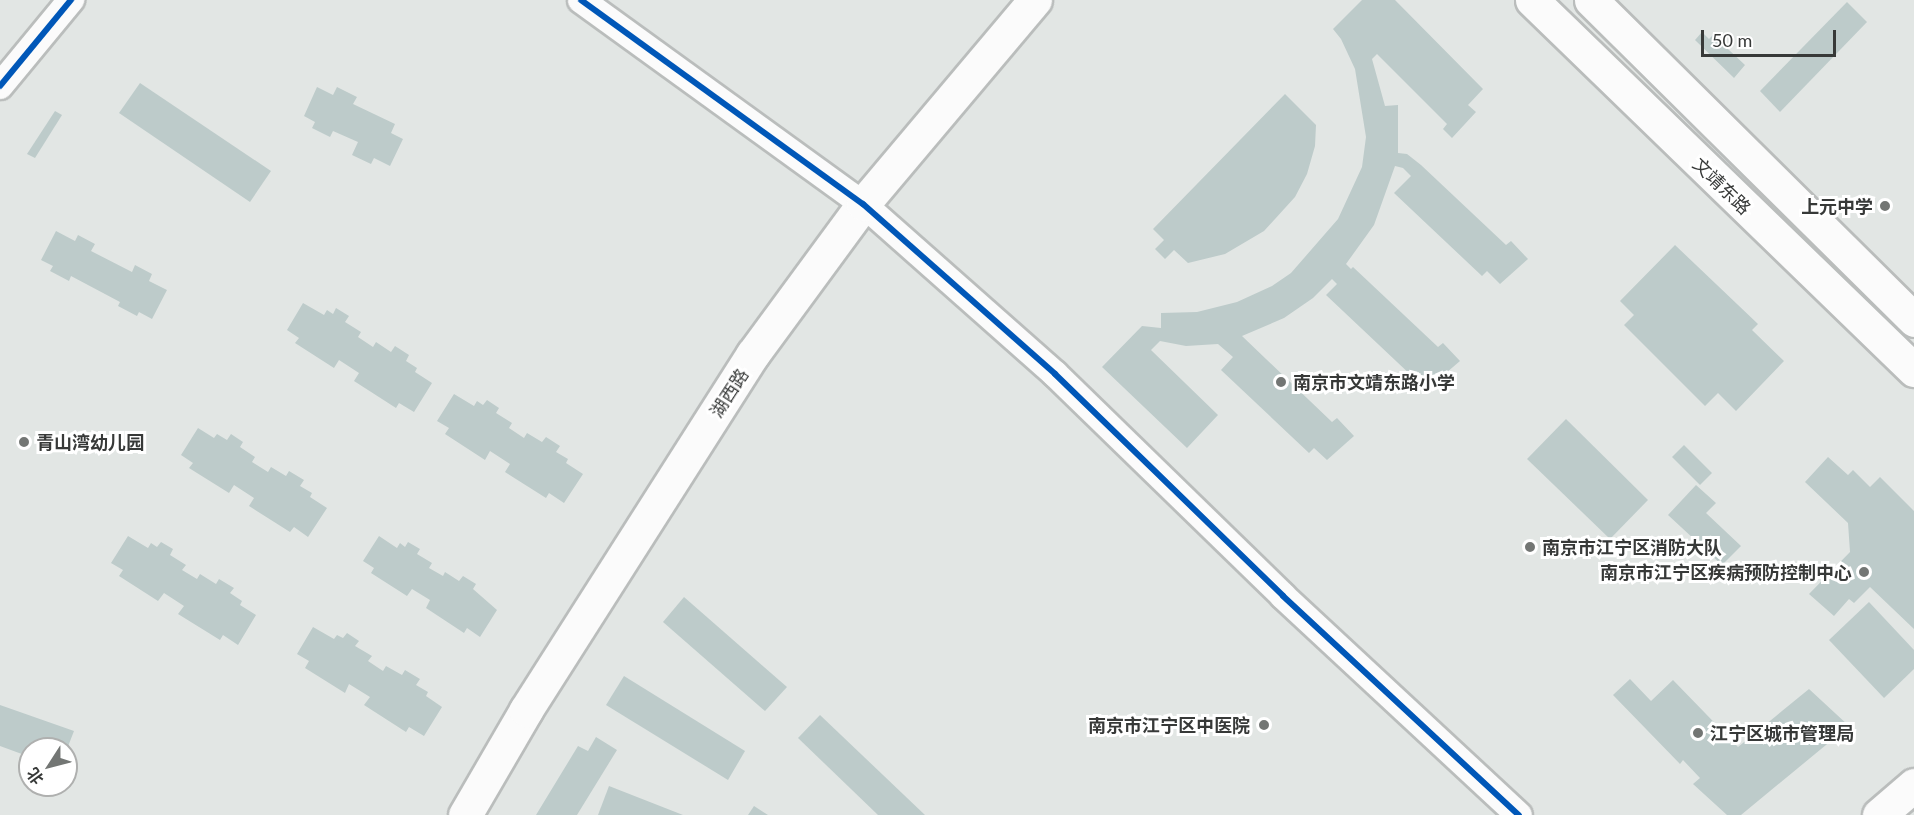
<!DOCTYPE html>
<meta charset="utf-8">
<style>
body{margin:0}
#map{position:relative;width:1914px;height:815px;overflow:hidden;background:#e2e6e4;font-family:Lato,"Noto Sans SC",sans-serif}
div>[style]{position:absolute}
.building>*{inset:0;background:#bdcbca}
.roads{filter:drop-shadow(2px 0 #babdbc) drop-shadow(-2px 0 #babdbc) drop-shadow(0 2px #babdbc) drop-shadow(0 -2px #babdbc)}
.minor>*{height:26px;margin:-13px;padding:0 13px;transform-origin:13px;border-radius:13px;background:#fbfbfb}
.major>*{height:33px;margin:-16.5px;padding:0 16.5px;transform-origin:16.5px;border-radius:16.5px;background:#fbfbfb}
.cycleway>*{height:6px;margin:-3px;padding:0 3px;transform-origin:3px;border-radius:3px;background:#0057b8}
.dots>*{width:16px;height:16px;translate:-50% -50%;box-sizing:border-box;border:3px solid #fff;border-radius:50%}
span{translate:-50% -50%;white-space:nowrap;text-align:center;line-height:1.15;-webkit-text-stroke:6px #fff;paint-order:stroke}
.street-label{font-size:18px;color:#373938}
.poi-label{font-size:18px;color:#373938;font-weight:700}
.right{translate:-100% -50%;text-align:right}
.left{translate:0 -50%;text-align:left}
.north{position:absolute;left:18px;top:737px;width:60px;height:60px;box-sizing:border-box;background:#fff;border:2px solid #afb0af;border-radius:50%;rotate:234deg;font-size:16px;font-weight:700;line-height:24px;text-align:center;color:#373938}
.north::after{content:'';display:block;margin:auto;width:21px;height:27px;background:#737674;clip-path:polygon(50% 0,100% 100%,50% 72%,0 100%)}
.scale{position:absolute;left:1701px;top:30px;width:135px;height:27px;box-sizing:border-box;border:3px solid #373938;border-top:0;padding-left:8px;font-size:18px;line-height:21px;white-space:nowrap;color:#373938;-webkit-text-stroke:4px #fff;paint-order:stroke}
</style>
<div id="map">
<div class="building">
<i style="clip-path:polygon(1362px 0,1395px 0,1483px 89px,1468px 105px,1476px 112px,1452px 138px,1443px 129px,1447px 124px,1377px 54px,1372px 59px,1385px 106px,1398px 105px,1398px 153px,1407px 154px,1421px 165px,1506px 245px,1511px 241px,1528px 259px,1500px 284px,1487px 271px,1482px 276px,1394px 193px,1411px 176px,1403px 168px,1395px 166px,1374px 225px,1346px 264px,1351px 269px,1353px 267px,1438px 347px,1443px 343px,1460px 361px,1432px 385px,1419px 373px,1414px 378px,1326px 295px,1337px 284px,1332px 279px,1313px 298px,1284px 318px,1242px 336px,1332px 422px,1337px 418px,1354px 436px,1327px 460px,1314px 448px,1309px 453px,1221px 370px,1233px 357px,1218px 344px,1186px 346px,1160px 341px,1151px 350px,1218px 415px,1187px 448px,1102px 367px,1142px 326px,1161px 328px,1161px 313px,1197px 312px,1237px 302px,1272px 286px,1291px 273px,1338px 219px,1362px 167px,1366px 137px,1355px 69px,1341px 39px,1333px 29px)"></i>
<i style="clip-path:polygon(1847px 2px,1867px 22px,1780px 112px,1760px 91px)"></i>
<i style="clip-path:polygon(1702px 32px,1709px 39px,1713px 35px,1745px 65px,1734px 78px,1695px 40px)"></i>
<i style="clip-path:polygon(140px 83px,271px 171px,250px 202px,119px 113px)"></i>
<i style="clip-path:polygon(317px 87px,333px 95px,337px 87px,357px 97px,353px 104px,395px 124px,391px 133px,403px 139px,390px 166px,374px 158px,371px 164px,352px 155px,358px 142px,333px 131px,330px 137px,312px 128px,315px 122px,304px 116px)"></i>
<i style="clip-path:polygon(1285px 94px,1316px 125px,1315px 146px,1307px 174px,1295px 197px,1264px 231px,1225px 254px,1188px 263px,1174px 250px,1165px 259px,1155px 249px,1164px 240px,1153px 229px)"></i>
<i style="clip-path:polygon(55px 111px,62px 115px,35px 158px,27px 154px)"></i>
<i style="clip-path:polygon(56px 231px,75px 241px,78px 235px,95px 244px,91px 251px,132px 272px,135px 265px,152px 274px,149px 281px,167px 290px,152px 319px,139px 312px,137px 316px,118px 306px,120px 302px,71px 276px,69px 281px,50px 271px,53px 266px,41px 260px)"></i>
<i style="clip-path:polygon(1675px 245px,1758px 324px,1752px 330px,1784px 361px,1736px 411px,1718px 393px,1705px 406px,1624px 325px,1634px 315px,1620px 301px)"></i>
<i style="clip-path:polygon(303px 303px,324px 315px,327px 310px,333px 314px,336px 308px,349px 316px,345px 322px,361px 332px,358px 337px,373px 347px,376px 342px,391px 352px,395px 346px,409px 355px,406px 361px,417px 368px,415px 372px,432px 383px,414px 412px,399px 403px,396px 408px,354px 381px,359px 373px,339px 360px,334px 368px,295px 343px,299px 338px,287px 330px)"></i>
<i style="clip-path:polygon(454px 394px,474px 406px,477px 401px,483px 405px,487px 400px,499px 408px,496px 413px,512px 423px,509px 428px,524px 438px,527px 433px,542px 442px,546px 437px,560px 446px,556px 452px,568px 459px,566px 463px,583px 474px,564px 503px,549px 493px,546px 498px,505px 472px,510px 464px,490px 451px,485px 460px,445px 434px,449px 428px,437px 421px)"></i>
<i style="clip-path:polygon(1566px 419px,1648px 500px,1610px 539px,1527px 459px)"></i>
<i style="clip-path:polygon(198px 428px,214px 438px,217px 434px,227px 440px,231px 434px,243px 442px,240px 447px,255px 457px,252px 462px,268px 472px,271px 467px,286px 476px,289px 471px,304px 480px,300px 486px,312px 493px,310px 497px,327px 508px,308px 537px,294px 527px,290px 532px,249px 506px,254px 498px,234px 485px,229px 493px,189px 468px,193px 463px,181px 455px)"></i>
<i style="clip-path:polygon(1684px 445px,1712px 473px,1700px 485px,1672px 457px)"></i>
<i style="clip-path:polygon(1828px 457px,1848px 475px,1853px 470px,1870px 487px,1880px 477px,1914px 511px,1914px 629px,1870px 587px,1854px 603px,1849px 599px,1834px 616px,1809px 594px,1850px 552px,1848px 523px,1805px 482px)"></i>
<i style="clip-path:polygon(1696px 485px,1716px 503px,1706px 513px,1741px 546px,1722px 565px,1668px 515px)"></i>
<i style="clip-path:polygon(128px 536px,148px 548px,151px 543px,157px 547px,161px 542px,173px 549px,170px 555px,186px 565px,182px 570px,197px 579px,200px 574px,216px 584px,219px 579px,234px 588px,230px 593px,242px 601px,240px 605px,256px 615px,238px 645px,223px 635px,220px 640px,178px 614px,184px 606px,164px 593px,158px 601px,119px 576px,123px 570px,111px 563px)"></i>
<i style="clip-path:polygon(379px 536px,397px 548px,400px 543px,405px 547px,408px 542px,420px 549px,417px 554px,432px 563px,429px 568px,443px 576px,445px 572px,459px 581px,463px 576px,476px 584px,473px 589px,497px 610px,480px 637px,467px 628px,464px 633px,426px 608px,430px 600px,412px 589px,407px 596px,371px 573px,374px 568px,363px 561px)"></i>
<i style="clip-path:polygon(684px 597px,787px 687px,765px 711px,663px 622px)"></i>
<i style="clip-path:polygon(1869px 602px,1914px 650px,1914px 669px,1884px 698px,1829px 640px)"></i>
<i style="clip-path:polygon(313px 627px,334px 639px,337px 635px,343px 638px,347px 633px,359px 641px,355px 646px,372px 656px,368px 661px,383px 671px,386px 666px,402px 675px,405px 670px,420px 679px,416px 685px,428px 692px,426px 696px,442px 707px,424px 736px,409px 727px,406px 732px,364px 705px,370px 697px,349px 684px,345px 693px,305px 668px,309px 661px,297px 654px)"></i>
<i style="clip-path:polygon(624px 676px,745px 751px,728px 780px,606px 705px)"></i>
<i style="clip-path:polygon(1630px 679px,1651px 701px,1673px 680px,1738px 747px,1809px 689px,1849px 726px,1741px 815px,1727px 815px,1693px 784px,1700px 778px,1683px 760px,1680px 764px,1613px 695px)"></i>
<i style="clip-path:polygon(0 705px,74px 731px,67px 749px,30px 749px,30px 757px,0 746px)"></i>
<i style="clip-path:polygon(820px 715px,925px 815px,878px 815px,798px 738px)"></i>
<i style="clip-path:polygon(596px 737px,617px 750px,577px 815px,536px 815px,578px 746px,588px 751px)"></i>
<i style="clip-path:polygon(609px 786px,683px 815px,598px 815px)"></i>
<i style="clip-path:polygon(754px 806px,768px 815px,748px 815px)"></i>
</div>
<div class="roads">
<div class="minor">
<i style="left:581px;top:0;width:348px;rotate:35.9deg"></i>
<i style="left:863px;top:204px;width:256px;rotate:41.5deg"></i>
<i style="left:1055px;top:374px;width:318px;rotate:44.2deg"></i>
<i style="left:1283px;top:596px;width:322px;rotate:42.9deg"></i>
<i style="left:0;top:86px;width:112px;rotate:-50.5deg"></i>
</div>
<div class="major">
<i style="left:1532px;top:0;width:532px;rotate:44.09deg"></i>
<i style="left:1591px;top:0;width:455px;rotate:44.7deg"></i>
<i style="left:465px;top:815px;width:121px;rotate:-59.8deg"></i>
<i style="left:526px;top:710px;width:422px;rotate:-57.5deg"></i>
<i style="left:753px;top:354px;width:186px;rotate:-53.7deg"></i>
<i style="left:863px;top:204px;width:267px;rotate:-49.9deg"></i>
<i style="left:1879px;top:815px;width:46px;rotate:-40.6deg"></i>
</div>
</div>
<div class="cycleway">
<i style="left:581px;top:0;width:348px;rotate:35.9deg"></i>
<i style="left:863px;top:204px;width:256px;rotate:41.5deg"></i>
<i style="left:1055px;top:374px;width:318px;rotate:44.2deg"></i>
<i style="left:1283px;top:596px;width:322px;rotate:42.9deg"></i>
<i style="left:0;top:86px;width:112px;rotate:-50.5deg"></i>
</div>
<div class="dots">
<i style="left:1885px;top:206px;background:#737674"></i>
<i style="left:1281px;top:382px;background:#737674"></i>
<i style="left:24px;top:442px;background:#737674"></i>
<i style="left:1530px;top:547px;background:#737674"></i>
<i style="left:1864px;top:572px;background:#737674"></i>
<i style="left:1264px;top:725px;background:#737674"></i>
<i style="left:1698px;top:733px;background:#737674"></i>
</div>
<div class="street-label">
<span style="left:1722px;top:186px;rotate:44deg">文靖东路</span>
<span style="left:729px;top:393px;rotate:-57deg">湖西路</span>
</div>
<div class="poi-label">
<span class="right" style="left:1873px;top:206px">上元中学</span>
<span class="left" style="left:1293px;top:382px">南京市文靖东路小学</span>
<span class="left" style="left:36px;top:442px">青山湾幼儿园</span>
<span class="left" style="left:1542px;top:547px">南京市江宁区消防大队</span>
<span class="right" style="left:1852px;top:572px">南京市江宁区疾病预防控制中心</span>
<span class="right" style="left:1250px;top:725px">南京市江宁区中医院</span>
<span class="left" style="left:1710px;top:733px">江宁区城市管理局</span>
</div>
<div class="north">北</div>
<div class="scale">50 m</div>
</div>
